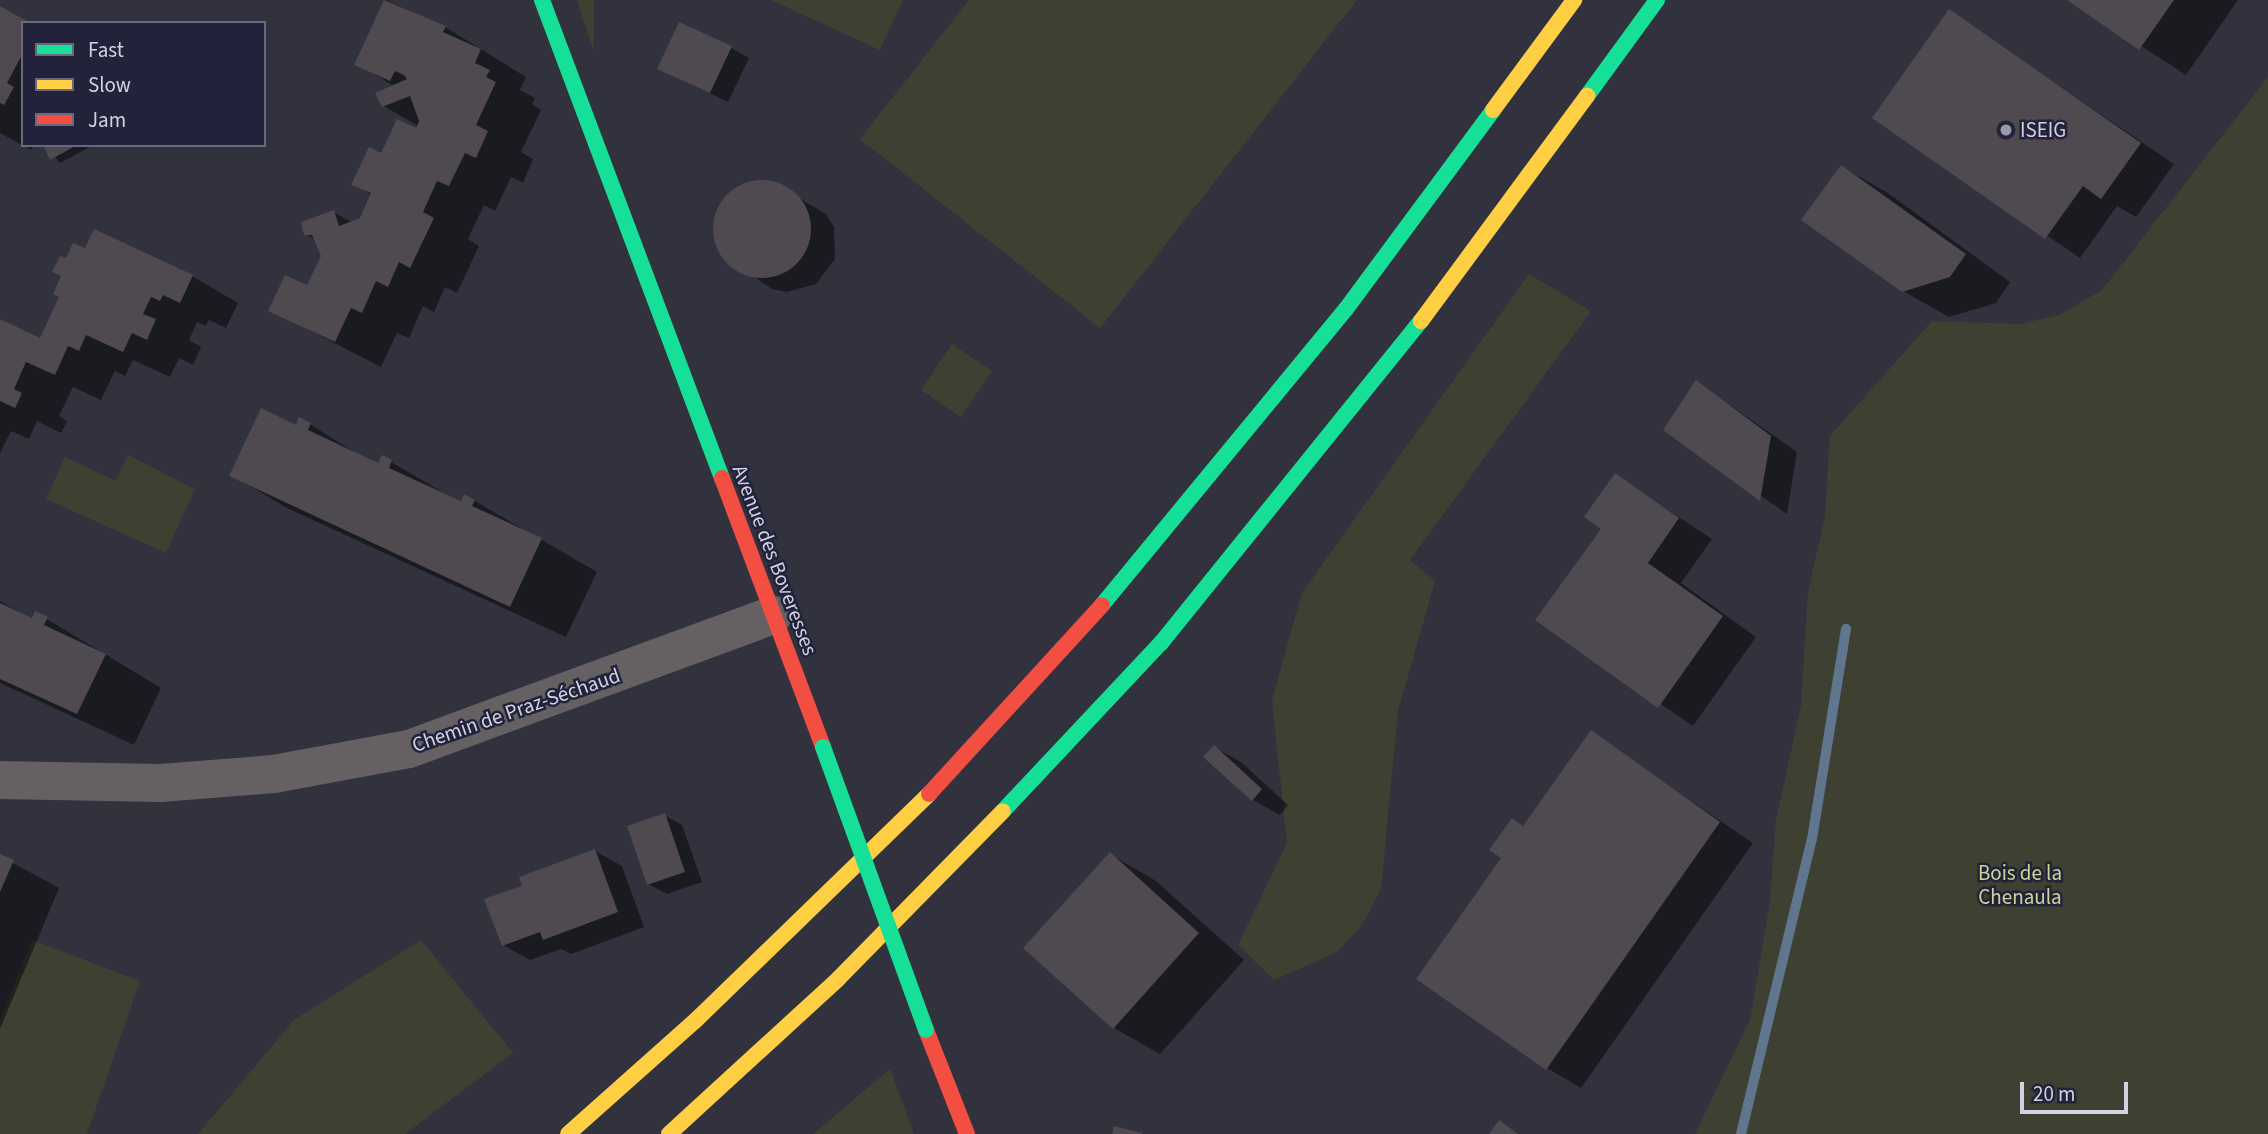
<!DOCTYPE html>
<meta charset="utf-8">
<style>
body{margin:0}
#map{position:relative;width:2268px;height:1134px;overflow:hidden;background:#32323f;font-family:"Source Sans 3",sans-serif}
div>[style]{position:absolute}
.green>*{inset:0;background:#3e4132}
.shadow>*{inset:0;background:#0007}
.stream>*{height:10px;margin:-5px;padding:0 5px;transform-origin:5px;border-radius:5px;background:#60768f}
.building>*{inset:0;background:#4f4950}
.round{border-radius:50%}
.street>*{height:38px;margin:-19px;padding:0 19px;transform-origin:19px;border-radius:19px;background:#656162}
.fast>*{height:16px;margin:-8px;padding:0 8px;transform-origin:8px;border-radius:8px;background:#16e098}
.slow>*{height:16px;margin:-8px;padding:0 8px;transform-origin:8px;border-radius:8px;background:#ffcf43}
.jam>*{height:16px;margin:-8px;padding:0 8px;transform-origin:8px;border-radius:8px;background:#f24e42}
.fast-bridge>*{height:16px;margin:-8px;padding:0 8px;transform-origin:8px;border-radius:8px;background:#16e098}
.dots>*{width:19px;height:19px;translate:-50% -50%;box-sizing:border-box;border:4px solid #22233b;border-radius:50%}
span{translate:-50% -50%;white-space:nowrap;text-align:center;line-height:1.15;-webkit-text-stroke:5px #22233b;paint-order:stroke}
.poi-label{font-size:21px;color:#d0d2e2}
.left{translate:0 -50%;text-align:left}
.street-label{font-size:21px;color:#d0d2e2}
.park-label{font-size:21px;color:#cbd599}
.legend{position:absolute;left:21px;top:21px;width:245px;height:126px;box-sizing:border-box;background:#22233b;border:2px solid #68697e;margin:0;padding:9px 12px;list-style:none;font-size:21px;color:#d0d2e2}
.legend li{display:flex;align-items:center;gap:14px;height:35px}
.legend b{width:35px;border:2px solid #68697e}
.scale{position:absolute;left:2020px;top:1082px;width:108px;height:32px;box-sizing:border-box;border:4px solid #d0d2e2;border-top:0;padding-left:9px;font-size:21px;line-height:24px;white-space:nowrap;color:#d0d2e2;-webkit-text-stroke:5px #22233b;paint-order:stroke}
</style>
<div id="map">
<div class="green">
<i style="clip-path:polygon(577px 0,594px 0,594px 52px)"></i>
<i style="clip-path:polygon(771px 0,903px 0,880px 50px)"></i>
<i style="clip-path:polygon(969px 0,1357px 0,1100px 328px,860px 139px)"></i>
<i style="clip-path:polygon(2268px 77px,2268px 1134px,1695px 1134px,1750px 1020px,1770px 901px,1776px 820px,1801px 706px,1808px 592px,1825px 517px,1830px 436px,1932px 321px,2020px 324px,2060px 315px,2102px 290px)"></i>
<i style="clip-path:polygon(1529px 274px,1591px 311px,1410px 560px,1435px 581px,1398px 711px,1381px 889px,1363px 924px,1337px 952px,1274px 980px,1238px 945px,1287px 843px,1272px 700px,1302px 593px)"></i>
<i style="clip-path:polygon(952px 344px,992px 371px,961px 417px,921px 390px)"></i>
<i style="clip-path:polygon(128px 455px,195px 489px,166px 553px,46px 499px,65px 457px,116px 481px)"></i>
<i style="clip-path:polygon(32px 940px,140px 981px,87px 1134px,0 1134px,0 1019px)"></i>
<i style="clip-path:polygon(421px 940px,513px 1053px,405px 1134px,198px 1134px,294px 1020px)"></i>
<i style="clip-path:polygon(890px 1069px,914px 1134px,813px 1134px)"></i>
</div>
<div class="shadow">
<i style="clip-path:polygon(386px 0,445px 27px,526px 77px,520px 90px,535px 98px,532px 104px,541px 110px,521px 152px,533px 159px,523px 183px,511px 177px,495px 211px,484px 205px,468px 239px,479px 246px,457px 293px,445px 287px,434px 312px,423px 306px,409px 338px,397px 333px,381px 367px,270px 310px,308px 288px,323px 256px,316px 240px,305px 234px,333px 212px,353px 223px,362px 219px,372px 195px,353px 184px,418px 126px,382px 105px,394px 86px,357px 64px)"></i>
<i style="clip-path:polygon(2070px 0,2238px 0,2186px 75px)"></i>
<i style="clip-path:polygon(0 8px,23px 23px,23px 145px,33px 145px,31px 150px,0 133px)"></i>
<i style="clip-path:polygon(1949px 11px,2174px 164px,2136px 217px,2117px 206px,2080px 258px,1875px 118px)"></i>
<i style="clip-path:polygon(731px 48px,749px 58px,728px 102px,660px 69px)"></i>
<i style="clip-path:polygon(45px 145px,92px 145px,92px 146px,60px 163px)"></i>
<i style="clip-path:polygon(1842px 167px,1888px 193px,2010px 282px,1996px 303px,1949px 317px,1903px 291px)"></i>
<i style="clip-path:polygon(771px 182px,826px 214px,834px 227px,835px 259px,816px 284px,787px 292px,772px 289px,721px 254px,715px 240px,718px 210px,739px 187px)"></i>
<i style="clip-path:polygon(86px 250px,192px 276px,238px 303px,226px 328px,209px 320px,206px 326px,197px 322px,189px 340px,201px 347px,193px 365px,179px 358px,170px 377px,133px 360px,125px 376px,115px 371px,101px 400px,73px 387px,59px 416px,67px 421px,61px 433px,37px 421px,29px 439px,11px 431px,0 453px,0 321px,40px 340px,61px 297px,67px 260px)"></i>
<i style="clip-path:polygon(1697px 382px,1797px 452px,1787px 514px,1665px 429px)"></i>
<i style="clip-path:polygon(310px 424px,365px 459px,379px 465px,391px 462px,461px 503px,465px 497px,475px 501px,597px 572px,566px 637px,287px 508px,232px 475px,296px 427px)"></i>
<i style="clip-path:polygon(1616px 476px,1712px 539px,1681px 583px,1756px 637px,1693px 726px,1538px 620px,1603px 528px)"></i>
<i style="clip-path:polygon(0 601px,33px 620px,47px 619px,161px 688px,134px 745px,0 683px)"></i>
<i style="clip-path:polygon(1591px 733px,1753px 843px,1581px 1088px,1547px 1068px,1525px 828px)"></i>
<i style="clip-path:polygon(1214px 747px,1241px 762px,1288px 805px,1280px 815px,1253px 800px,1205px 757px)"></i>
<i style="clip-path:polygon(664px 815px,682px 825px,702px 882px,667px 894px,648px 884px)"></i>
<i style="clip-path:polygon(595px 851px,622px 866px,644px 927px,571px 954px,561px 949px,530px 960px,503px 945px,524px 887px)"></i>
<i style="clip-path:polygon(1110px 854px,1156px 881px,1244px 960px,1160px 1054px,1114px 1028px)"></i>
<i style="clip-path:polygon(0 856px,59px 888px,0 1029px)"></i>
</div>
<div class="stream">
<i style="left:1741px;top:1134px;width:303px;rotate:-76.5deg"></i>
<i style="left:1812px;top:839px;width:213px;rotate:-80.8deg"></i>
</div>
<div class="building">
<i style="clip-path:polygon(384px 0,446px 26px,443px 32px,481px 49px,475px 63px,490px 70px,486px 77px,496px 82px,476px 125px,488px 131px,476px 158px,465px 153px,449px 186px,437px 181px,423px 212px,434px 218px,410px 268px,399px 262px,388px 287px,376px 281px,362px 313px,351px 308px,335px 342px,268px 311px,285px 275px,307px 285px,321px 256px,312px 235px,304px 235px,301px 222px,334px 210px,339px 226px,360px 218px,371px 193px,351px 185px,369px 147px,381px 153px,397px 119px,416px 128px,419px 121px,410px 96px,382px 107px,375px 93px,407px 79px,404px 75px,395px 71px,390px 81px,354px 65px)"></i>
<i style="clip-path:polygon(2067px 0,2174px 0,2139px 50px)"></i>
<i style="clip-path:polygon(0 6px,30px 23px,23px 23px,23px 53px,7px 83px,14px 87px,4px 105px,0 103px)"></i>
<i style="clip-path:polygon(1949px 9px,2141px 143px,2101px 199px,2083px 186px,2045px 239px,1872px 118px)"></i>
<i style="clip-path:polygon(679px 22px,732px 46px,710px 93px,657px 69px)"></i>
<i style="clip-path:polygon(43px 145px,77px 145px,50px 160px)"></i>
<i style="clip-path:polygon(1841px 165px,1966px 254px,1950px 277px,1902px 292px,1801px 220px)"></i>
<i class="round" style="left:713px;top:180px;width:98px;height:98px"></i>
<i style="clip-path:polygon(94px 229px,193px 275px,180px 303px,163px 295px,160px 301px,151px 297px,143px 314px,156px 319px,147px 340px,132px 333px,123px 352px,86px 335px,79px 351px,68px 346px,55px 375px,26px 362px,14px 389px,22px 393px,15px 408px,0 401px,0 319px,40px 338px,59px 297px,53px 294px,61px 276px,52px 272px,60px 256px,66px 258px,73px 243px,85px 248px)"></i>
<i style="clip-path:polygon(1696px 380px,1771px 436px,1760px 501px,1663px 430px)"></i>
<i style="clip-path:polygon(261px 408px,296px 425px,299px 417px,311px 423px,308px 430px,378px 463px,382px 455px,392px 460px,389px 468px,461px 501px,464px 494px,475px 500px,472px 506px,542px 538px,510px 607px,229px 476px)"></i>
<i style="clip-path:polygon(1615px 473px,1679px 518px,1648px 563px,1723px 616px,1658px 708px,1535px 620px,1601px 529px,1584px 517px)"></i>
<i style="clip-path:polygon(0 603px,32px 618px,35px 611px,48px 617px,44px 625px,106px 654px,77px 714px,0 679px)"></i>
<i style="clip-path:polygon(1591px 730px,1720px 822px,1546px 1070px,1416px 979px,1501px 858px,1489px 850px,1512px 818px,1523px 826px)"></i>
<i style="clip-path:polygon(1214px 745px,1262px 789px,1252px 801px,1203px 757px)"></i>
<i style="clip-path:polygon(665px 813px,685px 872px,647px 885px,627px 826px)"></i>
<i style="clip-path:polygon(595px 849px,618px 912px,543px 940px,540px 932px,502px 946px,484px 899px,522px 886px,519px 877px)"></i>
<i style="clip-path:polygon(1110px 852px,1199px 933px,1113px 1029px,1023px 948px)"></i>
<i style="clip-path:polygon(0 854px,14px 860px,0 892px)"></i>
<i style="clip-path:polygon(1499px 1120px,1518px 1134px,1489px 1134px)"></i>
<i style="clip-path:polygon(1114px 1126px,1142px 1133px,1142px 1134px,1112px 1134px)"></i>
</div>
<div class="street">
<i style="left:0;top:780px;width:160px;rotate:1.1deg"></i>
<i style="left:160px;top:783px;width:114px;rotate:-4.5deg"></i>
<i style="left:274px;top:774px;width:137px;rotate:-10.5deg"></i>
<i style="left:409px;top:749px;width:388px;rotate:-20.2deg"></i>
</div>
<div class="fast">
<i style="left:542px;top:0;width:511px;rotate:69.37deg"></i>
<i style="left:1587px;top:96px;width:119px;rotate:-53.9deg"></i>
<i style="left:1102px;top:605px;width:384px;rotate:-50.5deg"></i>
<i style="left:1346px;top:309px;width:247px;rotate:-53.5deg"></i>
<i style="left:1003px;top:811px;width:231px;rotate:-46.8deg"></i>
<i style="left:1161px;top:643px;width:414px;rotate:-51.1deg"></i>
</div>
<div class="slow">
<i style="left:1493px;top:110px;width:137px;rotate:-53.6deg"></i>
<i style="left:1421px;top:321px;width:280px;rotate:-53.6deg"></i>
<i style="left:568px;top:1134px;width:171px;rotate:-41.7deg"></i>
<i style="left:696px;top:1020px;width:325px;rotate:-44.1deg"></i>
<i style="left:669px;top:1134px;width:229px;rotate:-42.5deg"></i>
<i style="left:838px;top:979px;width:235px;rotate:-45.5deg"></i>
</div>
<div class="jam">
<i style="left:722px;top:478px;width:287px;rotate:69.4deg"></i>
<i style="left:929px;top:794px;width:256px;rotate:-47.5deg"></i>
<i style="left:926px;top:1030px;width:112px;rotate:68.5deg"></i>
</div>
<div class="fast-bridge">
<i style="left:823px;top:747px;width:301px;rotate:70deg"></i>
</div>
<div class="dots">
<i style="left:2006px;top:130px;background:#999aa9"></i>
</div>
<div class="poi-label">
<span class="left" style="left:2020px;top:130px">ISEIG</span>
</div>
<div class="street-label">
<span style="left:775px;top:560px;rotate:69deg">Avenue des Boveresses</span>
<span style="left:516px;top:710px;rotate:-19deg">Chemin de Praz-Séchaud</span>
</div>
<div class="park-label">
<span style="left:2020px;top:885px">Bois de la<br>Chenaula</span>
</div>
<ul class="legend">
<li><b style="height:9px;background:#16e098"></b>Fast</li>
<li><b style="height:9px;background:#ffcf43"></b>Slow</li>
<li><b style="height:9px;background:#f24e42"></b>Jam</li>
</ul>
<div class="scale">20 m</div>
</div>
